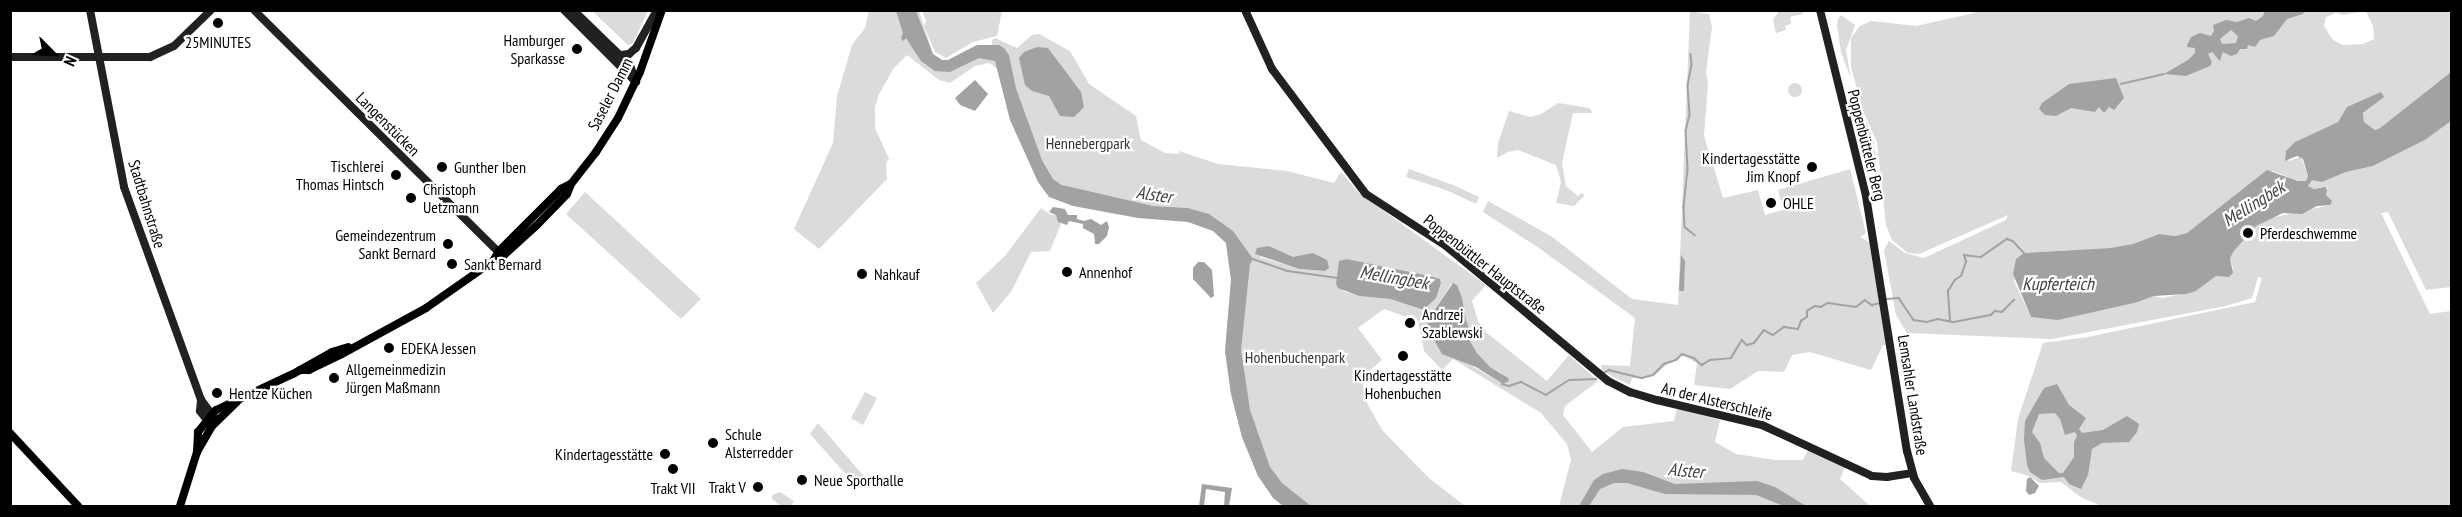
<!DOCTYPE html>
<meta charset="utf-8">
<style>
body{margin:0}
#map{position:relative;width:2462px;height:517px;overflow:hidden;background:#fff;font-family:"PT Sans Narrow",sans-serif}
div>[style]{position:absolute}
.green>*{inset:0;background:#dbdbdb}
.round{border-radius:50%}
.water>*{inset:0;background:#a2a2a2}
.stream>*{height:1.5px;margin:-0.75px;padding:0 0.75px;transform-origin:0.75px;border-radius:0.75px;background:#a2a2a2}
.secondary>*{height:8px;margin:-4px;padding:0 4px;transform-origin:4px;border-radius:4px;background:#212121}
.primary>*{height:8px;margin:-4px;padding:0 4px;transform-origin:4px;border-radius:4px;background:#000}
.dots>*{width:16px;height:16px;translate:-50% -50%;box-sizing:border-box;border:3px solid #fff;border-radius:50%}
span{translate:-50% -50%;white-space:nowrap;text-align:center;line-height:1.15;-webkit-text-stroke:4.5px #fff;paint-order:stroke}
.poi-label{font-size:16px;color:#000}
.right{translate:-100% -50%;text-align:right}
.left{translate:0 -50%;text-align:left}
.street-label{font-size:16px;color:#000}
.park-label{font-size:16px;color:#323232}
.water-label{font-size:18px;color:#434343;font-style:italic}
.frame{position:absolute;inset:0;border:12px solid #000;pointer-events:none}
.north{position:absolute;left:24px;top:24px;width:60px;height:60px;-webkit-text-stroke:4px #fff;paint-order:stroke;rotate:114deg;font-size:16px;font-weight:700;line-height:24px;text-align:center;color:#000}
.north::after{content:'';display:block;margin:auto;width:21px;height:27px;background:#000;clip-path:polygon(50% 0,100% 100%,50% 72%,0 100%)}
</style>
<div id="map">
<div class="green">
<i style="clip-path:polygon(evenodd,1987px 10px,2451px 11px,2451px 72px,2380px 128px,2375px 130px,2364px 122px,2363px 113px,2373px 106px,2341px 118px,2338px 122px,2295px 142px,2288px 161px,2301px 157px,2308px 176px,2306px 181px,2298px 181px,2273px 171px,2187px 233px,2175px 236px,2159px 234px,2133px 244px,2110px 248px,2024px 253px,2014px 281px,2031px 317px,2138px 302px,2154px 296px,2163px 298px,2196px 291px,2216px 276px,2226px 277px,2233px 268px,2230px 258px,2234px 251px,2256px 226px,2267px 219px,2330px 205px,2321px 187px,2314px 189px,2308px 186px,2312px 179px,2322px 182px,2346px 172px,2373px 166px,2425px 140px,2451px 121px,2451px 287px,2426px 290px,2388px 212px,2381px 213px,2430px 314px,2451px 311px,2451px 506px,2102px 506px,2082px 498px,2061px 482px,2040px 483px,2029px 476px,2011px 471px,2018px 419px,2043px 343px,2088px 337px,2255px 302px,2262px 278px,2258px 277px,2252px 298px,2226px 306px,2052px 339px,1907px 333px,1896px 315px,1884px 250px,1889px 241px,1905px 253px,1924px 258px,2006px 220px,2008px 215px,1919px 254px,1908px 253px,1892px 240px,1886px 225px,1877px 142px,1864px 113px,1851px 68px,1851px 38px,1860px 26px,1871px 21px,1916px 26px,1987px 10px,2366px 11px,2373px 26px,2374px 39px,2363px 44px,2343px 45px,2333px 40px,2324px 26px,2326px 17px,2336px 13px,2343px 15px,2366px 11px)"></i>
<i style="clip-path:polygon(592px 11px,648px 11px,633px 43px,628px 45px)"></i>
<i style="clip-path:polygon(evenodd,869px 11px,919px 11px,933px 54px,942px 60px,948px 60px,977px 45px,992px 45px,992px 40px,995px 38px,1017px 48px,1032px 35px,1039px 34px,1070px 51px,1089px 84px,1136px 116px,1141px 140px,1165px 153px,1179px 154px,1179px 151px,1218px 164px,1287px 171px,1334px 183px,1341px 172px,1359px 193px,1486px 285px,1472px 301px,1478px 321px,1487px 333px,1547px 381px,1569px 355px,1598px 381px,1565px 406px,1563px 415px,1592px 452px,1623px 427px,1674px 421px,1677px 408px,1720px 420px,1715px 442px,1736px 454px,1775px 460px,1803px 460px,1808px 450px,1845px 467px,1840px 479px,1870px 506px,1559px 506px,1571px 460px,1567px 444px,1541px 413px,1453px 359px,1442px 370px,1424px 351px,1418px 321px,1384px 309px,1358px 328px,1382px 360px,1361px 378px,1367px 403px,1382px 430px,1429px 478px,1465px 506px,1283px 506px,1258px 476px,1242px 437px,1231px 394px,1225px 351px,1231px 280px,1226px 243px,1188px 208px,1153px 206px,1069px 189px,1053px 179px,1042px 160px,1016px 88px,1009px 56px,996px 68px,989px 63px,975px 66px,950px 83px,939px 80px,907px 55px,894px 68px,879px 94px,875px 107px,875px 128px,889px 159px,886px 163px,887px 179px,819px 249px,794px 229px,833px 143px,837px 96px,852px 45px,865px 28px,869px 11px,1269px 246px,1282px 254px,1326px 268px,1325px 271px,1299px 269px,1260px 257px,1269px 246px,869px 11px,1347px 259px,1430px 276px,1440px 279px,1441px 283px,1436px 298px,1424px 310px,1390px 299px,1359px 296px,1343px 291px,1347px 259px,869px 11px,1452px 283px,1471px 333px,1470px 341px,1477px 353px,1490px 367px,1501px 373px,1503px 384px,1460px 359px,1427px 321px,1452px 283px)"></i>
<i style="clip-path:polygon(922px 11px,1002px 11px,997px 36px,973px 42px,946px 58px,935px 52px,924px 26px,926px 21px)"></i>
<i style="clip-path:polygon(1690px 11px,1709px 14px,1712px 27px,1706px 72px,1708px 84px,1704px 136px,1723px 198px,1758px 190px,1765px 215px,1783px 210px,1778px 190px,1850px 169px,1866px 233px,1860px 237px,1869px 242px,1887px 345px,1883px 345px,1871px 370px,1810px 352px,1792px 355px,1784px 372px,1758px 371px,1730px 389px,1694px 385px,1697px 363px,1683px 356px,1666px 365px,1654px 376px,1632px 378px,1630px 385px,1602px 371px,1601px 365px,1630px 366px,1635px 318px,1539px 248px,1483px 212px,1488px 201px,1551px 236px,1632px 299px,1678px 305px)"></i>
<i style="clip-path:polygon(1779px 11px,1803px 11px,1803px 14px,1790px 17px,1791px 24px,1785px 26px,1786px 30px,1776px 33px,1773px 20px)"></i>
<i style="clip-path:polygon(1841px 15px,1855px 25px,1846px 50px,1851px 79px,1841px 52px,1837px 25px,1838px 19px)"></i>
<i class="round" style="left:1788px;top:83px;width:14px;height:14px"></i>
<i style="clip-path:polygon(1854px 90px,1874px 141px,1880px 201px,1855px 98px)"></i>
<i style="clip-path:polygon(1558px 103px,1589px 108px,1593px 113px,1573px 113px,1562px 163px,1566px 186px,1578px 196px,1582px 193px,1585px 195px,1574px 206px,1556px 203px,1561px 182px,1556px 165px,1518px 150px,1508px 152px,1497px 158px,1498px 143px,1509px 111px,1530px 117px,1541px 114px)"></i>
<i style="clip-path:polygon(1409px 169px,1453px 185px,1479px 197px,1476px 204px,1446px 190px,1406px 177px)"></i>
<i style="clip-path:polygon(585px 192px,701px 299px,681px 319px,566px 214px)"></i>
<i style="clip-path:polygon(1041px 208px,1051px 215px,1056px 215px,1061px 224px,1050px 251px,1031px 252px,1011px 292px,993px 313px,976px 283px,1005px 256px)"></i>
<i style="clip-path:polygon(865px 392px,877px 398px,863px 425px,851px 418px)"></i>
<i style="clip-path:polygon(818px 423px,868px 481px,859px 489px,810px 434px)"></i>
<i style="clip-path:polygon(780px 492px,794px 501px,791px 506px,781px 506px,772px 499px,772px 495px)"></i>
</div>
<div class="water">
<i style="clip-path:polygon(896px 11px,916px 11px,933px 54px,942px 60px,948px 60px,977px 45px,999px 45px,1004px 48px,1009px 55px,1016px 88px,1042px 160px,1053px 179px,1062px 185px,1153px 206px,1188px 208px,1209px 214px,1233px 231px,1253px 259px,1250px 264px,1241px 350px,1250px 410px,1270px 467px,1282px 483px,1311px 506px,1283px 506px,1273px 498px,1258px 476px,1242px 437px,1231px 394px,1225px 351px,1231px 280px,1226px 243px,1213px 231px,1188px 222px,1138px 218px,1073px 206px,1049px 197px,1038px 182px,1010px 120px,995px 61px,979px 58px,950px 72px,935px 71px,921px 61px,906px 38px,903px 41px,901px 38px,903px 33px)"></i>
<i style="clip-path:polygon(evenodd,2265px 11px,2305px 11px,2303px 14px,2287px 19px,2274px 36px,2260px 40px,2255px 47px,2248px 45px,2247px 49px,2240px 49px,2237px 54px,2231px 56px,2223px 52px,2220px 61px,2212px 52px,2208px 54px,2212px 62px,2210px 66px,2186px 76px,2164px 74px,2188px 60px,2195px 53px,2195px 48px,2187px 47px,2187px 45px,2191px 37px,2200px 33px,2211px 36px,2214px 31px,2213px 25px,2226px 20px,2237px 22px,2249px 18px,2256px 21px,2263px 16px,2265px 11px,2231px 30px,2238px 36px,2236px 43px,2222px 44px,2220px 39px,2231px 30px)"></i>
<i style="clip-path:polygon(1037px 47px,1048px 48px,1081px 92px,1084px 107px,1074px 117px,1060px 116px,1049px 96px,1032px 91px,1025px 85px,1019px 58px,1024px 52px)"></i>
<i style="clip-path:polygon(2451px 72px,2451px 121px,2425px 140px,2373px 166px,2346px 172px,2322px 182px,2312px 180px,2308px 186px,2314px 189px,2325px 187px,2327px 190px,2326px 195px,2332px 201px,2330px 205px,2317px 206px,2302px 214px,2283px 213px,2256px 226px,2234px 251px,2230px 258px,2233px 273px,2229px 277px,2216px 276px,2196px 291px,2186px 294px,2154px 296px,2138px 302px,2058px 320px,2031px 317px,2013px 274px,2016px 259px,2024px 253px,2110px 248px,2133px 244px,2159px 234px,2175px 236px,2187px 233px,2267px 170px,2298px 181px,2306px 181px,2308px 176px,2303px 159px,2297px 156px,2285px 161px,2286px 151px,2295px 142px,2338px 122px,2347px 107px,2381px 92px,2384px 97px,2363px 113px,2364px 122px,2375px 130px,2380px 128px)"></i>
<i style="clip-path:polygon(2116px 78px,2124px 98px,2114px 110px,2109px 107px,2104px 113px,2099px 107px,2095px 112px,2071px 108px,2056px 116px,2045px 115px,2039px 109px,2042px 103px,2069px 84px)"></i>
<i style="clip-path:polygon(975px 80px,988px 94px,975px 111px,960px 105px,955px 98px)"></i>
<i style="clip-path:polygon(1053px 207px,1065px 209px,1068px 215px,1077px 215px,1077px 219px,1084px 221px,1091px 219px,1101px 225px,1107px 221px,1109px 227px,1107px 236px,1099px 244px,1095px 244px,1094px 234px,1083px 228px,1083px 224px,1069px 221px,1067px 225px,1058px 222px,1056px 215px,1049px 212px)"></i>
<i style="clip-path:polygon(1269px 246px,1293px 257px,1313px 253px,1327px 260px,1329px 268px,1325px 271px,1299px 269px,1255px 254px,1257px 248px)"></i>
<i style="clip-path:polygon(1681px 255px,1685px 261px,1684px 291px,1679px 291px)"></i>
<i style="clip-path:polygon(1347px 259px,1430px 276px,1440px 279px,1441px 283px,1436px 298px,1424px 310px,1390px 299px,1359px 296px,1338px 288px,1336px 284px,1339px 261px)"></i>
<i style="clip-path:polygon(1198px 262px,1204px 262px,1212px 270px,1214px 296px,1211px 298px,1193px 279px,1193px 268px)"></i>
<i style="clip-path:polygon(1453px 283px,1457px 285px,1462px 298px,1466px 320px,1471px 333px,1470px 341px,1477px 353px,1490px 367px,1508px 378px,1509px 381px,1503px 384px,1476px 367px,1442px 354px,1430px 333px,1427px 321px)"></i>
<i style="clip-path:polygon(evenodd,2057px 384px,2069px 405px,2086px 418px,2079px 429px,2082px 433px,2103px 430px,2127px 416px,2139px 424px,2137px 432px,2129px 442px,2102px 443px,2092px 449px,2088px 475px,2081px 489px,2069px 484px,2064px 477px,2042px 480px,2030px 472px,2027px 465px,2024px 440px,2025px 421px,2044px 388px,2057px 384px,2055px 413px,2060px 419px,2065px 435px,2075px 432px,2077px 436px,2074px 442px,2074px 457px,2063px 473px,2059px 473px,2044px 458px,2040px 443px,2032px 432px,2039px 414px,2055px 413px)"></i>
<i style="clip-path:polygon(1622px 469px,1643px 472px,1675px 484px,1757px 481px,1775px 487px,1806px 506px,1784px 506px,1756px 495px,1665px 494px,1627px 483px,1614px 483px,1600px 489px,1589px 506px,1579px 506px,1594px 480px,1603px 474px)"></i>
<i style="clip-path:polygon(2030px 477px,2039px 486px,2035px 493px,2029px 495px,2026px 491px,2027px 479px)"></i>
<i style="clip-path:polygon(1202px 484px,1232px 488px,1229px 506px,1224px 506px,1225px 492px,1206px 489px,1204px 506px,1199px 506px)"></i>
</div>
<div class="stream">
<i style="left:1691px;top:54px;width:11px;rotate:85deg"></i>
<i style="left:1692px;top:65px;width:21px;rotate:101deg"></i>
<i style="left:1688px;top:86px;width:29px;rotate:86deg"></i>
<i style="left:1690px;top:115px;width:16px;rotate:104deg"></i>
<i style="left:1686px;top:131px;width:38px;rotate:87deg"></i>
<i style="left:1688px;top:169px;width:39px;rotate:96deg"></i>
<i style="left:1684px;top:208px;width:19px;rotate:87deg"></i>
<i style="left:1685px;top:227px;width:13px;rotate:39deg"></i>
<i style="left:2121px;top:84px;width:44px;rotate:-13.1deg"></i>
<i style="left:1253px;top:259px;width:37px;rotate:19deg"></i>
<i style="left:1288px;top:271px;width:50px;rotate:8deg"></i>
<i style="left:1887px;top:299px;width:12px;rotate:-5deg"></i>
<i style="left:1899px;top:298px;width:27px;rotate:56deg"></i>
<i style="left:1914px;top:320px;width:13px;rotate:9deg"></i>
<i style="left:1927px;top:322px;width:11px;rotate:-15deg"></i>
<i style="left:1938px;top:319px;width:16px;rotate:11deg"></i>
<i style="left:1954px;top:322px;width:38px;rotate:-11deg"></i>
<i style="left:1991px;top:315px;width:6px;rotate:-45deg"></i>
<i style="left:1995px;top:311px;width:7px;rotate:8deg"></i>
<i style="left:2002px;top:312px;width:17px;rotate:-45deg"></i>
<i style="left:1950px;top:321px;width:30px;rotate:-94deg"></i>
<i style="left:1948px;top:291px;width:13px;rotate:-58deg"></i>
<i style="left:1955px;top:280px;width:7px;rotate:-34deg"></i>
<i style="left:1961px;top:276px;width:15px;rotate:-70deg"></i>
<i style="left:1966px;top:262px;width:7px;rotate:-106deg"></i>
<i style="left:1964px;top:255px;width:17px;rotate:7deg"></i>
<i style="left:1981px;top:257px;width:32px;rotate:-35deg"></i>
<i style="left:2007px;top:239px;width:6px;rotate:18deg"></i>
<i style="left:2013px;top:241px;width:16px;rotate:47deg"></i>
<i style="left:1604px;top:373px;width:6px;rotate:-31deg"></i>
<i style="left:1609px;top:370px;width:34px;rotate:14deg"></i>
<i style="left:1642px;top:378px;width:11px;rotate:-15deg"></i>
<i style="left:1653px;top:375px;width:16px;rotate:-45deg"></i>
<i style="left:1664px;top:364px;width:13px;rotate:-18deg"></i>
<i style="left:1676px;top:360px;width:8px;rotate:-45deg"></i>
<i style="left:1682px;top:354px;width:13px;rotate:18deg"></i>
<i style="left:1694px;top:358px;width:11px;rotate:41deg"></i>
<i style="left:1702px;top:365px;width:9px;rotate:-32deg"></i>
<i style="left:1710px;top:360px;width:21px;rotate:-5deg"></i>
<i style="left:1731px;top:358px;width:21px;rotate:-59deg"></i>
<i style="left:1742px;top:340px;width:7px;rotate:45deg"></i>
<i style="left:1747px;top:345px;width:7px;rotate:-16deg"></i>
<i style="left:1754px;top:343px;width:16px;rotate:-52deg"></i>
<i style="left:1764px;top:330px;width:10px;rotate:29deg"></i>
<i style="left:1773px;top:335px;width:14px;rotate:-36deg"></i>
<i style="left:1784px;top:327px;width:14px;rotate:8deg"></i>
<i style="left:1798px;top:329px;width:9px;rotate:-69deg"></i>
<i style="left:1801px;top:321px;width:7px;rotate:-34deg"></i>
<i style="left:1807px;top:317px;width:6px;rotate:-90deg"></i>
<i style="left:1807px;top:311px;width:9px;rotate:-32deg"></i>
<i style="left:1815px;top:306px;width:6px;rotate:9deg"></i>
<i style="left:1821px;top:307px;width:8px;rotate:-30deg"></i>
<i style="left:1828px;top:303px;width:28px;rotate:8deg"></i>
<i style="left:1856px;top:307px;width:11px;rotate:-38deg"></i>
<i style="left:1865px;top:300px;width:9px;rotate:36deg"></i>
<i style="left:1872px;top:305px;width:8px;rotate:-14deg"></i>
<i style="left:1502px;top:384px;width:7px;rotate:16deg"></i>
<i style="left:1509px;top:386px;width:13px;rotate:-18deg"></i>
<i style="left:1521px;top:382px;width:28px;rotate:27deg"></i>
<i style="left:1546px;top:395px;width:27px;rotate:-33deg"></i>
<i style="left:1569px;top:380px;width:27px;rotate:-2deg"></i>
</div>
<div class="secondary">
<i style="left:90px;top:10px;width:180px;rotate:79.1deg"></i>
<i style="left:124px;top:187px;width:226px;rotate:70.1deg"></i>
<i style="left:201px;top:400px;width:25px;rotate:53deg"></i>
<i style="left:254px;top:10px;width:349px;rotate:44.7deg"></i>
<i style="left:564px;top:10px;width:102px;rotate:45deg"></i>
<i style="left:573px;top:10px;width:79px;rotate:44deg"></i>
<i style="left:630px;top:65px;width:18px;rotate:71deg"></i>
<i style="left:1245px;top:10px;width:65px;rotate:65.4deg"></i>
<i style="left:1272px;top:69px;width:156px;rotate:53.1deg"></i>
<i style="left:1366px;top:194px;width:95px;rotate:33deg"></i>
<i style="left:1446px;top:246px;width:211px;rotate:39.8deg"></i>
<i style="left:1608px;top:381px;width:25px;rotate:27deg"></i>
<i style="left:1630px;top:392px;width:28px;rotate:17deg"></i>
<i style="left:1657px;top:400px;width:108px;rotate:13.4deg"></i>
<i style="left:1762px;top:425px;width:121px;rotate:24.9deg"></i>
<i style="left:1872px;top:476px;width:15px;rotate:4deg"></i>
<i style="left:1887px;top:477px;width:25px;rotate:-9deg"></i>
<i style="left:1820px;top:10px;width:192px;rotate:76.1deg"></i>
<i style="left:1866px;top:196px;width:258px;rotate:80.9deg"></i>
<i style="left:1907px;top:451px;width:28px;rotate:75deg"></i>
<i style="left:1914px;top:478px;width:32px;rotate:60deg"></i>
<i style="left:621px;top:55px;width:8px;rotate:-7deg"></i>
<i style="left:629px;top:54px;width:9px;rotate:-41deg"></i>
<i style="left:636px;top:48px;width:43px;rotate:-61.1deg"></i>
<i style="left:10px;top:57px;width:140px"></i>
<i style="left:150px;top:57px;width:26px;rotate:-25deg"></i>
<i style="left:174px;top:46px;width:52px;rotate:-44.2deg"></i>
<i style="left:201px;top:400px;width:11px;rotate:95deg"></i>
<i style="left:200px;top:411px;width:18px;rotate:52deg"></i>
</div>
<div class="primary">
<i style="left:493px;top:261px;width:12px;rotate:-59deg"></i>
<i style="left:499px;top:251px;width:88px;rotate:-45deg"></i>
<i style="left:561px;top:189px;width:10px;rotate:-29deg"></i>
<i style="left:300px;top:370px;width:9px"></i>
<i style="left:309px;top:370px;width:37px;rotate:-26deg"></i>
<i style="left:342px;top:354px;width:96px;rotate:-28.7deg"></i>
<i style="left:426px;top:308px;width:82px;rotate:-35deg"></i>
<i style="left:493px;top:261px;width:11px;rotate:-27deg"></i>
<i style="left:503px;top:256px;width:46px;rotate:-42.4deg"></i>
<i style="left:537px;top:225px;width:43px;rotate:-45.9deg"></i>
<i style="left:567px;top:194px;width:11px;rotate:-68deg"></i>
<i style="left:571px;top:184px;width:41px;rotate:-52deg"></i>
<i style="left:596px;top:152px;width:40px;rotate:-57.1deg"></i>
<i style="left:618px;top:118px;width:51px;rotate:-64.4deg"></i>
<i style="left:640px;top:72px;width:66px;rotate:-70.5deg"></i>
<i style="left:10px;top:433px;width:100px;rotate:47deg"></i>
<i style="left:197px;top:452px;width:20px;rotate:-87deg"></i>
<i style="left:198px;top:432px;width:28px;rotate:-51deg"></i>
<i style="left:216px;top:410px;width:85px;rotate:-25.1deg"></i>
<i style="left:293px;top:374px;width:45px;rotate:-29.4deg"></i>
<i style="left:332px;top:352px;width:17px;rotate:-17deg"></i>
<i style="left:180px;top:506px;width:57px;rotate:-72.5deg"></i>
<i style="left:197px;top:452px;width:30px;rotate:-60deg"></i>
<i style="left:212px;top:426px;width:36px;rotate:-44deg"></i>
</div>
<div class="dots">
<i style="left:218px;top:23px;background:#000"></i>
<i style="left:577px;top:49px;background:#000"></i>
<i style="left:442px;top:167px;background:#000"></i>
<i style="left:1812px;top:167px;background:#000"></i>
<i style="left:396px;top:175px;background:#000"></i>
<i style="left:411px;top:198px;background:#000"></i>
<i style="left:1771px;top:203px;background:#000"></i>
<i style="left:2248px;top:233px;background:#000"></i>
<i style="left:448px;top:244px;background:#000"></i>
<i style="left:452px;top:264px;background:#000"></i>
<i style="left:1067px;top:272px;background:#000"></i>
<i style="left:862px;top:274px;background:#000"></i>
<i style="left:1410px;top:323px;background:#000"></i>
<i style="left:389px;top:348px;background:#000"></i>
<i style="left:1403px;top:356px;background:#000"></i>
<i style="left:334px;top:378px;background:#000"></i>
<i style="left:217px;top:393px;background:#000"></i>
<i style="left:713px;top:443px;background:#000"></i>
<i style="left:665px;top:454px;background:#000"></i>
<i style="left:673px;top:469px;background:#000"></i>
<i style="left:802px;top:480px;background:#000"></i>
<i style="left:758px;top:487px;background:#000"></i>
</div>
<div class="poi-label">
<span class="right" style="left:565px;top:49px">Hamburger<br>Sparkasse</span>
<span style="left:218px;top:42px">25MINUTES</span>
<span class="right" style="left:1800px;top:167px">Kindertagesstätte<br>Jim Knopf</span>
<span class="right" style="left:384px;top:175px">Tischlerei<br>Thomas Hintsch</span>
<span class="left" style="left:454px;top:167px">Gunther Iben</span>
<span class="left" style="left:423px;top:198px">Christoph<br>Uetzmann</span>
<span class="left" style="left:1783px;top:203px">OHLE</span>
<span class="left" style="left:2260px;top:233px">Pferdeschwemme</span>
<span class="right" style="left:436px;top:244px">Gemeindezentrum<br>Sankt Bernard</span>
<span class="left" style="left:464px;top:264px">Sankt Bernard</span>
<span class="left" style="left:1079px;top:272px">Annenhof</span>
<span class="left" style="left:874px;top:274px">Nahkauf</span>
<span class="left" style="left:1422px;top:323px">Andrzej<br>Szablewski</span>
<span class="left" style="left:401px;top:348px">EDEKA Jessen</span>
<span class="left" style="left:346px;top:378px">Allgemeinmedizin<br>Jürgen Maßmann</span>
<span style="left:1403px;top:384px">Kindertagesstätte<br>Hohenbuchen</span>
<span class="left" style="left:229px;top:393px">Hentze Küchen</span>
<span class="left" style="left:725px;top:443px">Schule<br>Alsterredder</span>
<span class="right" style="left:653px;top:454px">Kindertagesstätte</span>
<span class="left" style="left:814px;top:480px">Neue Sporthalle</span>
<span class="right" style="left:746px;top:487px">Trakt V</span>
<span style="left:673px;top:488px">Trakt VII</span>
</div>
<div class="street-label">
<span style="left:610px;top:94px;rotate:-63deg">Saseler Damm</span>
<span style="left:388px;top:124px;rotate:45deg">Langenstücken</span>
<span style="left:1867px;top:145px;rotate:76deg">Poppenbütteler Berg</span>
<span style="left:147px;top:204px;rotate:73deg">Stadtbahnstraße</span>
<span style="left:1485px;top:264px;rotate:38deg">Poppenbüttler Hauptstraße</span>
<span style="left:1913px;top:395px;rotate:81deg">Lemsahler Landstraße</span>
<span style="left:1717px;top:401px;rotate:14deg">An der Alsterschleife</span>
</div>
<div class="park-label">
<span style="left:1088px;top:143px">Hennebergpark</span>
<span style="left:1295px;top:357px">Hohenbuchenpark</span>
</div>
<div class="water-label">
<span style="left:1154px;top:195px;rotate:8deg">Alster</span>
<span style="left:2254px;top:204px;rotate:-32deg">Mellingbek</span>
<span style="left:1394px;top:278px;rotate:10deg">Mellingbek</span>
<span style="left:2058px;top:284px">Kupferteich</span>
<span style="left:1686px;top:471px;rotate:5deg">Alster</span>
</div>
<div class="frame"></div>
<div class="north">N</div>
</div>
